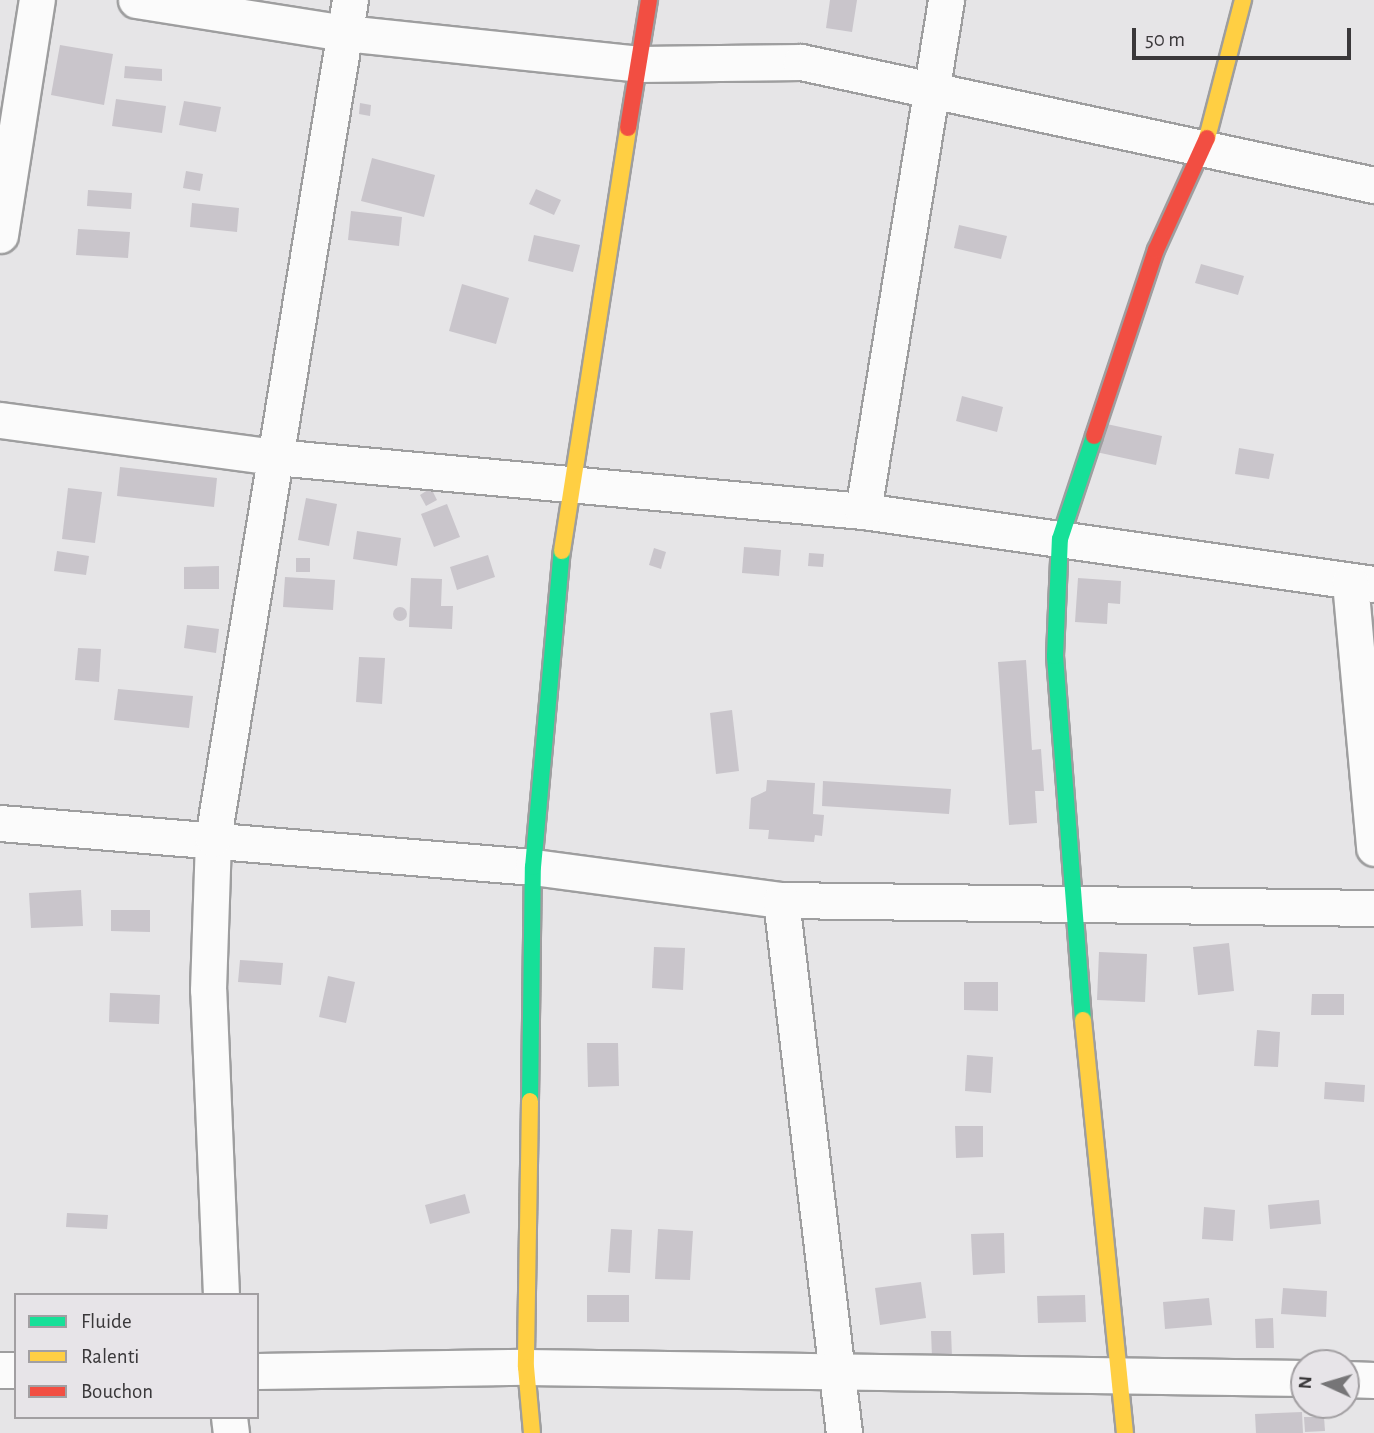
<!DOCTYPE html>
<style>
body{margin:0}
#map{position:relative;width:1374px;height:1433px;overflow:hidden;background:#e6e5e7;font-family:"Alegreya Sans",sans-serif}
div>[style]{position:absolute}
.building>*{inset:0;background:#c9c5cb}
.round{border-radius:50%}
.roads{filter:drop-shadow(2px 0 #9e9e9f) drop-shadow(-2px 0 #9e9e9f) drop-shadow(0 2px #9e9e9f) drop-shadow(0 -2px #9e9e9f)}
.street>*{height:35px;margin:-17.5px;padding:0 17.5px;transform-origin:17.5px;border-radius:17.5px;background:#fbfbfb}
.fast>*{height:16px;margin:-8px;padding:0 8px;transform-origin:8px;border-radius:8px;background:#16e098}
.slow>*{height:16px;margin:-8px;padding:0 8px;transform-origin:8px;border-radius:8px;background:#ffcf43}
.jam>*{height:16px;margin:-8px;padding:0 8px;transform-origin:8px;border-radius:8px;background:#f24e42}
span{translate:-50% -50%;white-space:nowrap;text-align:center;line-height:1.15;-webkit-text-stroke:5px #e7e4e8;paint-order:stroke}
.legend{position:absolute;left:14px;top:1293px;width:245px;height:126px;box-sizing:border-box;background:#e7e4e8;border:2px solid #a29fa2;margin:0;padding:9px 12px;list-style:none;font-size:21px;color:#3a383a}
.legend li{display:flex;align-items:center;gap:14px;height:35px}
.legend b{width:35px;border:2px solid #a29fa2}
.north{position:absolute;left:1290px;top:1349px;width:70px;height:70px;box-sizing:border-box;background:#e7e4e8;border:2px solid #a29fa2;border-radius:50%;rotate:274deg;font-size:19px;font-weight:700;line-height:28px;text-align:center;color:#3a383a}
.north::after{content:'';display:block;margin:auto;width:24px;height:32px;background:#767577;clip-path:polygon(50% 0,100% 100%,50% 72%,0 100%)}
.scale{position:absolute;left:1132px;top:28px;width:219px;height:32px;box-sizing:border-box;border:4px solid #3a383a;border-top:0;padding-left:9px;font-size:21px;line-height:24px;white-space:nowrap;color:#3a383a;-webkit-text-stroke:5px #e7e4e8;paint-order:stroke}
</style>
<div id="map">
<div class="building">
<i style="clip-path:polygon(830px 0,857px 0,852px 32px,826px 28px)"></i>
<i style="clip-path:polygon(60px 45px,113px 54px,104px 105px,51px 95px)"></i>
<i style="clip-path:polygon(125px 66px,162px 69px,162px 81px,124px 78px)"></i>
<i style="clip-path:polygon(116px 99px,166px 106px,162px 133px,112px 126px)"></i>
<i style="clip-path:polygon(184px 101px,221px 107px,216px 132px,179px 125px)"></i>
<i style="clip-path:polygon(360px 103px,371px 105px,370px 116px,359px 114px)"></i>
<i style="clip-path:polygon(372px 158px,435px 175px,424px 217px,361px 201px)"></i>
<i style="clip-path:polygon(186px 171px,203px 174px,200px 191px,183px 188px)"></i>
<i style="clip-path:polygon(536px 189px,561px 200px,554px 215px,529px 204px)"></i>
<i style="clip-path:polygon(88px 190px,132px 193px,131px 209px,87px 206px)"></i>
<i style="clip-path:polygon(192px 203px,239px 208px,237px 232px,190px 227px)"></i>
<i style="clip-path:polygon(351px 211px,402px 217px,399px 246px,348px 240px)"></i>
<i style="clip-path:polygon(959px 225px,1007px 236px,1001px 259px,954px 248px)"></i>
<i style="clip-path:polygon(78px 229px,130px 232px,128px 258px,76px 255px)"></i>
<i style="clip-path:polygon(534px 235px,580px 245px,573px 272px,528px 261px)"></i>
<i style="clip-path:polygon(1201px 264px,1244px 276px,1238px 295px,1195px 283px)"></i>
<i style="clip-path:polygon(462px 284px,509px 298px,496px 344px,449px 331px)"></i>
<i style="clip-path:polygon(962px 396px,1003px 407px,997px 432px,956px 421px)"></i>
<i style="clip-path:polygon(1102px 423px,1162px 436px,1156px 465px,1096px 452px)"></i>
<i style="clip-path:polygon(1239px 448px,1274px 454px,1269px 479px,1235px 474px)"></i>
<i style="clip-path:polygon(120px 467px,217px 478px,214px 507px,117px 496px)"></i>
<i style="clip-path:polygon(68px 488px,102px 492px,95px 543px,62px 539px)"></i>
<i style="clip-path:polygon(431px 488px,437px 500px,426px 506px,420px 495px)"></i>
<i style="clip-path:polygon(306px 498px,337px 504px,329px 546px,298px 540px)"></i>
<i style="clip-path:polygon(447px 504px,460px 537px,434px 547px,421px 514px)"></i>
<i style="clip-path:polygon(357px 531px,401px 538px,397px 566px,353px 559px)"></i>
<i style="clip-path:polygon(744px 547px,781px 550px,779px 576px,742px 573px)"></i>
<i style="clip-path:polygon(654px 548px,666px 552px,661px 569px,649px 565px)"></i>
<i style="clip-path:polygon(57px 551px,89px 556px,86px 575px,54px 571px)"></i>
<i style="clip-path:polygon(809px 553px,824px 554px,823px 567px,808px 566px)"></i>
<i style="clip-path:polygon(488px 555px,495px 577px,457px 590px,450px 567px)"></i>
<i style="clip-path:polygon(296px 558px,310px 558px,310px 572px,296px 572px)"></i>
<i style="clip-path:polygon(219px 566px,219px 589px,184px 589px,184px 567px)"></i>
<i style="clip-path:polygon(285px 577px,335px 580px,333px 610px,283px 607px)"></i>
<i style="clip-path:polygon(411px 578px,442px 579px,441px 606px,453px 606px,452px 629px,409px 627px)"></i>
<i style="clip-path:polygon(1078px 578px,1121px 581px,1120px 604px,1108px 603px,1107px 624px,1075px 622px)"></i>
<i class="round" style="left:393px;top:607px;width:14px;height:14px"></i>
<i style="clip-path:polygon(187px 625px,219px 629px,216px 653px,184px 648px)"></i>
<i style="clip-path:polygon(78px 648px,101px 649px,99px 682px,75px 680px)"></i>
<i style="clip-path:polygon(359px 657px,385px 658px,382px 704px,356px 702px)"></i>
<i style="clip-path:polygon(1026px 660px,1032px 750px,1041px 749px,1044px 791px,1035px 791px,1037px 823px,1009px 825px,998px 662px)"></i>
<i style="clip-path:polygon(118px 689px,193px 696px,189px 728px,114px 720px)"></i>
<i style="clip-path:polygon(732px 710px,739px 771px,716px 774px,710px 713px)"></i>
<i style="clip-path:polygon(767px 780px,815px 783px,813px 814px,824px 815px,822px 836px,815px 835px,814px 842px,768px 839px,769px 830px,749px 829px,751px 798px,766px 791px)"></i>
<i style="clip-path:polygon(823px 781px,951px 789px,949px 814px,822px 806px)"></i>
<i style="clip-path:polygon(81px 890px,83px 926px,31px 928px,29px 893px)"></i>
<i style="clip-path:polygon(111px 910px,150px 910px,150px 932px,111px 931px)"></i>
<i style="clip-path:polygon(1229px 943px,1234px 991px,1198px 995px,1193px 947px)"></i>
<i style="clip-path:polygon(654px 947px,685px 948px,683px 990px,652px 988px)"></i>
<i style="clip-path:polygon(1099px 952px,1147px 954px,1145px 1002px,1097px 1000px)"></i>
<i style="clip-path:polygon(240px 960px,283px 963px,281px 985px,238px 982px)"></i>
<i style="clip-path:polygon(328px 976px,355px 982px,346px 1023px,319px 1017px)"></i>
<i style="clip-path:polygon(964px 982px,998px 982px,998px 1011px,964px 1010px)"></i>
<i style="clip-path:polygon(110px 993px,160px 995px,159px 1024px,109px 1022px)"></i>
<i style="clip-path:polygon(1312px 994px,1344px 994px,1344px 1015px,1311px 1015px)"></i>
<i style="clip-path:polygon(1257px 1030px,1280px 1032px,1278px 1067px,1254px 1066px)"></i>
<i style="clip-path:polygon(587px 1043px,618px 1043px,619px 1086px,588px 1087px)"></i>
<i style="clip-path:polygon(967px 1055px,993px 1057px,991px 1093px,965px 1091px)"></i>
<i style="clip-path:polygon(1325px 1082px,1365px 1085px,1364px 1102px,1324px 1099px)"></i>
<i style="clip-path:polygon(955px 1126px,983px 1126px,983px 1157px,956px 1158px)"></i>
<i style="clip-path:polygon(465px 1194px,470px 1213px,430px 1224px,425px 1205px)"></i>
<i style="clip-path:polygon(1319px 1200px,1321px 1224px,1270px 1229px,1268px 1205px)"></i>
<i style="clip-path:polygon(1204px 1207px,1235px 1210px,1233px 1241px,1202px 1239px)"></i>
<i style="clip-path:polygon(67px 1213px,108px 1215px,107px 1229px,66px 1227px)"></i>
<i style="clip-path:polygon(611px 1229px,632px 1230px,630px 1273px,608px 1272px)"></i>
<i style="clip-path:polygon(658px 1229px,693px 1231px,690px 1280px,655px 1279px)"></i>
<i style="clip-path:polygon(1004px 1233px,1005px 1273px,973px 1275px,971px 1234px)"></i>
<i style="clip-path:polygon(921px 1282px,926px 1318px,880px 1325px,875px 1288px)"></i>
<i style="clip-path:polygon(1283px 1288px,1327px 1291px,1326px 1317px,1281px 1314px)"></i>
<i style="clip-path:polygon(587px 1295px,629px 1295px,629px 1322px,587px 1322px)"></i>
<i style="clip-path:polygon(1085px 1295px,1086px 1322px,1038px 1323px,1037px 1296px)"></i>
<i style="clip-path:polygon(1209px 1298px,1212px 1325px,1165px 1329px,1163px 1302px)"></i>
<i style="clip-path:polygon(1273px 1318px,1274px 1348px,1256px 1348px,1255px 1319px)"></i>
<i style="clip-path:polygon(931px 1331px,951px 1331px,952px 1357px,932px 1357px)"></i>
<i style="clip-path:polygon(1302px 1412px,1303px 1433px,1256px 1433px,1255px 1414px)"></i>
<i style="clip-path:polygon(1304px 1417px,1324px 1417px,1325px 1431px,1305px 1432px)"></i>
</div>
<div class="roads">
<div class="street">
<i style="left:136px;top:0;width:212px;rotate:9deg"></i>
<i style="left:345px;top:33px;width:296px;rotate:6deg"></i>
<i style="left:639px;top:64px;width:162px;rotate:-0.7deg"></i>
<i style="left:801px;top:62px;width:586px;rotate:12.12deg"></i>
<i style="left:0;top:235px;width:238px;rotate:-81.1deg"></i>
<i style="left:0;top:420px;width:277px;rotate:7.7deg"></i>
<i style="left:275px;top:457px;width:590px;rotate:5.25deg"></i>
<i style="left:863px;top:511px;width:516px;rotate:8.13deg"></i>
<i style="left:863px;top:511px;width:518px;rotate:-80.77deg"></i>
<i style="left:1350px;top:582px;width:267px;rotate:84.8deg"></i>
<i style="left:0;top:823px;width:535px;rotate:4.72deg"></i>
<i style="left:533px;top:867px;width:250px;rotate:7.6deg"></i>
<i style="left:781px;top:900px;width:593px;rotate:0.77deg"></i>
<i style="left:781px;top:900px;width:537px;rotate:83.26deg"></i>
<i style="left:221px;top:1295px;width:305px;rotate:-92.4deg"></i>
<i style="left:208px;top:990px;width:152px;rotate:-88.1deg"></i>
<i style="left:213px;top:838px;width:849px;rotate:-80.72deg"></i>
<i style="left:0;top:1370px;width:16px"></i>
<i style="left:257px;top:1371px;width:269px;rotate:-0.9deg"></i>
<i style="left:526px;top:1367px;width:778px;rotate:0.81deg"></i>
<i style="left:1346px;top:1379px;width:28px;rotate:2deg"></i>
<i style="left:229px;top:1417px;width:16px;rotate:83deg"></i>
</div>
<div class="fast">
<i style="left:1083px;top:1020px;width:365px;rotate:-94.4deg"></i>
<i style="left:1055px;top:656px;width:117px;rotate:-87.6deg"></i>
<i style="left:1060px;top:539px;width:108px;rotate:-71.7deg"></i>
<i style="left:530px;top:1101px;width:234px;rotate:-89.3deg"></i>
<i style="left:533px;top:867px;width:317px;rotate:-84.8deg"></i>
</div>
<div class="slow">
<i style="left:1207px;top:138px;width:143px;rotate:-75.4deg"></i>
<i style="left:562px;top:551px;width:428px;rotate:-81.1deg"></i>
<i style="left:1083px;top:1020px;width:415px;rotate:84.2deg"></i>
<i style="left:530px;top:1101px;width:266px;rotate:90.9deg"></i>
<i style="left:526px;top:1367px;width:66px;rotate:84.8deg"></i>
</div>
<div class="jam">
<i style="left:628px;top:128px;width:130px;rotate:-80.7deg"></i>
<i style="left:1094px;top:436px;width:196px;rotate:-71.6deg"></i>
<i style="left:1156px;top:250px;width:123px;rotate:-65.5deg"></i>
</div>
</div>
<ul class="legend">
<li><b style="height:9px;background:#16e098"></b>Fluide</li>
<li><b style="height:9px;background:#ffcf43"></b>Ralenti</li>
<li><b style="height:9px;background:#f24e42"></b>Bouchon</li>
</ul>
<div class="north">N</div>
<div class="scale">50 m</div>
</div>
